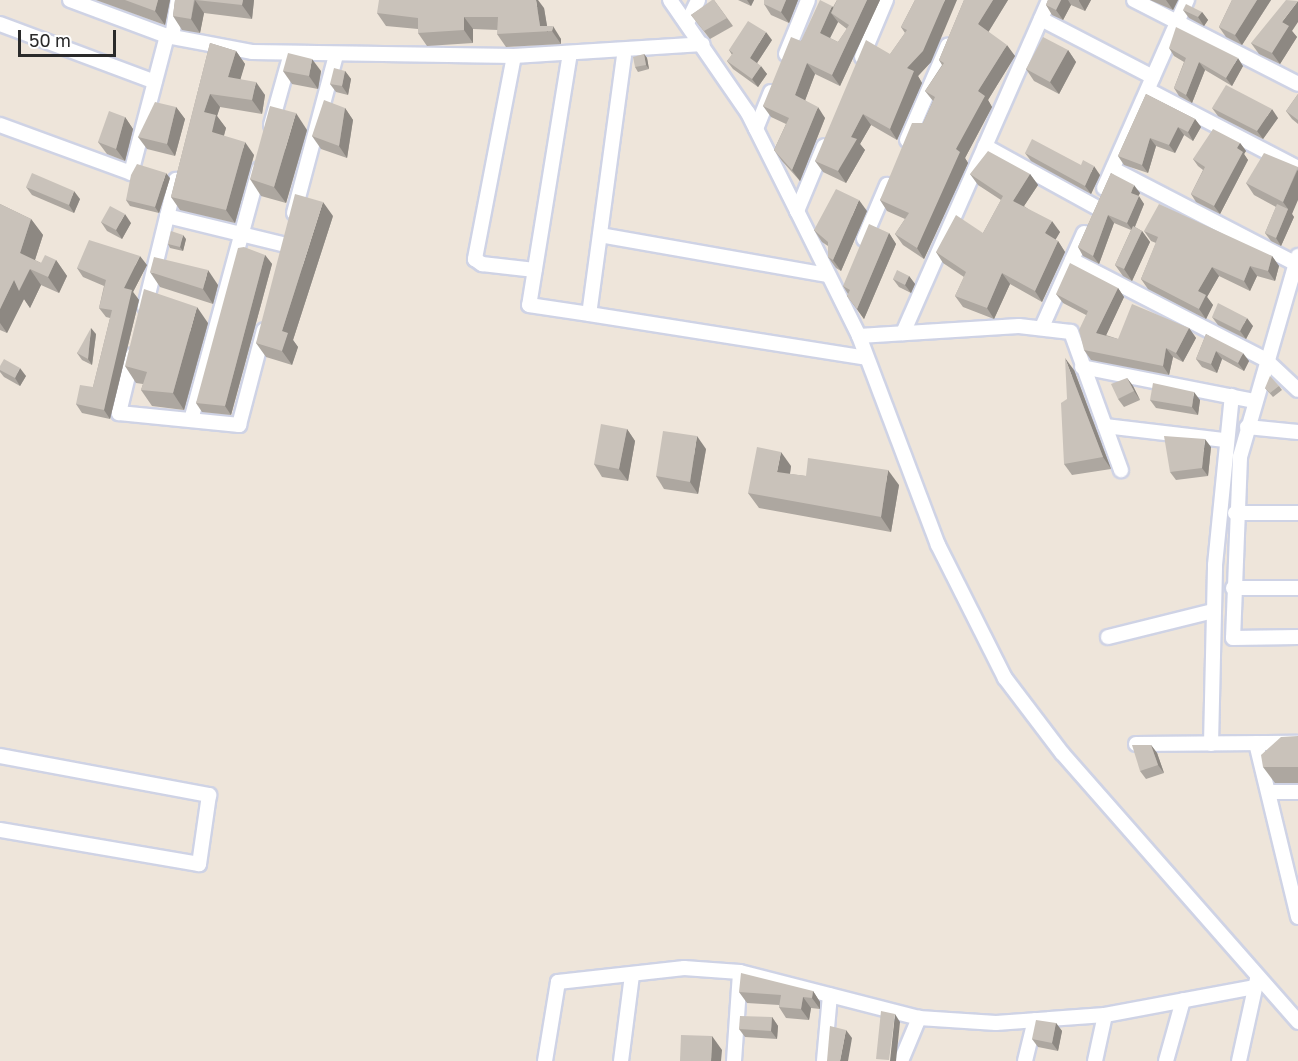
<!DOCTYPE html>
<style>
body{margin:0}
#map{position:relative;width:1298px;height:1061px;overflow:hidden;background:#eee5da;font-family:"Golos Text",sans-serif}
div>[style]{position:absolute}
.roads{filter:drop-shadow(2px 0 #cfd3e5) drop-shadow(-2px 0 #cfd3e5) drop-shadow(0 2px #cfd3e5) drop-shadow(0 -2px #cfd3e5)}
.minor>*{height:14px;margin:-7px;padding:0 7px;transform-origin:7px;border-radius:7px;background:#fff}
.wall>*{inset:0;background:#ada7a0}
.shaded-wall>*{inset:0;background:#8d8882}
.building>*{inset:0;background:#c9c2ba}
span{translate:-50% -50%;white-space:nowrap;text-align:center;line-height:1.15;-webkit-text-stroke:6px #fff;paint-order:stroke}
.scale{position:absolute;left:18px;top:30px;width:98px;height:27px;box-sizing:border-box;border:3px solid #2a2a2a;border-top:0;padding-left:8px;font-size:18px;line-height:21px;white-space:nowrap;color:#2a2a2a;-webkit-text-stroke:4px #fff;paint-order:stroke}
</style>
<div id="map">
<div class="roads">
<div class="minor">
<i style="left:70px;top:0;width:103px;rotate:20.4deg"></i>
<i style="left:167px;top:36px;width:86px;rotate:10.7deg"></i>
<i style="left:252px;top:52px;width:262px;rotate:0.9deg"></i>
<i style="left:514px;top:56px;width:189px;rotate:-3.6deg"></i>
<i style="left:670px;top:0;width:137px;rotate:55.4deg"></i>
<i style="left:748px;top:113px;width:110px;rotate:63.4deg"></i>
<i style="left:797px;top:211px;width:140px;rotate:63.6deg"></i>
<i style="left:859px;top:336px;width:223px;rotate:69.3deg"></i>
<i style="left:938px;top:545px;width:149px;rotate:63.3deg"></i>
<i style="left:1005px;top:678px;width:94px;rotate:52.8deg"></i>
<i style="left:1062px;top:753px;width:358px;rotate:48.7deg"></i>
<i style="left:1134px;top:0;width:184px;rotate:27.1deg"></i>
<i style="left:1041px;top:19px;width:126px;rotate:27.4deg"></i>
<i style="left:687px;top:23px;width:25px;rotate:-64deg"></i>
<i style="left:0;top:24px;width:165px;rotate:20.5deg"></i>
<i style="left:172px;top:37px;width:37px;rotate:-81deg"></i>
<i style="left:570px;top:53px;width:255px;rotate:99.2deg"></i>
<i style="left:529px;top:305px;width:61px;rotate:8.5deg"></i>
<i style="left:786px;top:54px;width:58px;rotate:-67.8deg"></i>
<i style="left:514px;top:56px;width:207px;rotate:100.9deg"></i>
<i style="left:475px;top:259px;width:9px;rotate:36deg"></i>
<i style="left:482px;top:264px;width:53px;rotate:6.5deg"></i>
<i style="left:624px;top:56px;width:260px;rotate:97.7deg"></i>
<i style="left:589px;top:314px;width:281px;rotate:9deg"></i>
<i style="left:862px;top:57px;width:62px;rotate:-67.2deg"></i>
<i style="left:1148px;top:90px;width:169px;rotate:27.5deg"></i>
<i style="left:0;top:125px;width:140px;rotate:20.1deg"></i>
<i style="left:131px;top:173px;width:142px;rotate:-75.3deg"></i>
<i style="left:271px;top:125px;width:71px;rotate:-74.4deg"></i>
<i style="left:756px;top:129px;width:40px;rotate:-68deg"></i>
<i style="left:907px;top:140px;width:103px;rotate:-66.7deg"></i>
<i style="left:985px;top:146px;width:127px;rotate:28.8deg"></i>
<i style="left:1113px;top:169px;width:206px;rotate:27.4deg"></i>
<i style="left:1104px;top:188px;width:206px;rotate:-66.2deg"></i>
<i style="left:797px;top:211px;width:70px;rotate:-67.4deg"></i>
<i style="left:294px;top:213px;width:163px;rotate:-75.1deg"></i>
<i style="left:167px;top:216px;width:122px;rotate:13.7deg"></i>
<i style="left:600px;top:235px;width:230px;rotate:10deg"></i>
<i style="left:864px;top:239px;width:59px;rotate:-66.9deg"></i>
<i style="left:1298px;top:256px;width:209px;rotate:106.1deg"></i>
<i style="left:1240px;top:457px;width:181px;rotate:92.2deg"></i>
<i style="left:1233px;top:638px;width:65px;rotate:-0.9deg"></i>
<i style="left:1072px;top:260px;width:217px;rotate:27.2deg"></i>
<i style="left:1265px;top:359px;width:45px;rotate:43.2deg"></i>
<i style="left:145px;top:307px;width:131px;rotate:-76.3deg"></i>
<i style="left:1042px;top:327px;width:103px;rotate:-65.9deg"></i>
<i style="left:903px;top:333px;width:364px;rotate:-66.3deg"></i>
<i style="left:859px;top:336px;width:160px;rotate:-3.6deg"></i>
<i style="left:1019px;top:326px;width:52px;rotate:6.6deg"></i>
<i style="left:1071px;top:332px;width:147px;rotate:70.1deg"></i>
<i style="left:133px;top:355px;width:60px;rotate:103.6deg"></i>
<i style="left:119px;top:413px;width:121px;rotate:5.7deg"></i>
<i style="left:239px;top:425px;width:98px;rotate:-75.3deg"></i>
<i style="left:1082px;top:367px;width:175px;rotate:11.2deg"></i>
<i style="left:191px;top:420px;width:260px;rotate:-74.8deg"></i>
<i style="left:1105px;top:426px;width:121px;rotate:6.7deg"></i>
<i style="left:1247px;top:427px;width:51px;rotate:5.6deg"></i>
<i style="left:1235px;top:513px;width:63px"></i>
<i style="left:1233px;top:588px;width:65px"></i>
<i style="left:1108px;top:637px;width:108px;rotate:-13.9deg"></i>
<i style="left:1256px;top:743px;width:179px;rotate:76.4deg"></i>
<i style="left:1136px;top:744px;width:162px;rotate:-0.4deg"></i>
<i style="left:1211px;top:744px;width:179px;rotate:-88.7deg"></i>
<i style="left:1215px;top:565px;width:170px;rotate:-84.3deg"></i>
<i style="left:0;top:756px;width:213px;rotate:10.6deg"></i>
<i style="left:209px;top:795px;width:70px;rotate:98.2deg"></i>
<i style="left:199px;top:864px;width:202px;rotate:-170.3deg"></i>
<i style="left:1271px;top:792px;width:27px"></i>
<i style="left:545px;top:1061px;width:80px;rotate:-80.7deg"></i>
<i style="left:558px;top:982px;width:127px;rotate:-6.3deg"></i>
<i style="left:684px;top:968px;width:56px;rotate:4.1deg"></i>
<i style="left:621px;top:1061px;width:87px;rotate:-82.7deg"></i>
<i style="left:734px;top:1061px;width:89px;rotate:-86.1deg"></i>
<i style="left:740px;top:972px;width:185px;rotate:14.4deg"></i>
<i style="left:919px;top:1018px;width:77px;rotate:3.7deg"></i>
<i style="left:996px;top:1023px;width:109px;rotate:-4.2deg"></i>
<i style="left:1105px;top:1015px;width:153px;rotate:-10.6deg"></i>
<i style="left:824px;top:1061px;width:66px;rotate:-84.8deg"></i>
<i style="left:901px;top:1061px;width:47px;rotate:-67.3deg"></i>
<i style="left:1025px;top:1061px;width:42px;rotate:-76.3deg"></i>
<i style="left:1095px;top:1061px;width:47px;rotate:-77.7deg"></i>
<i style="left:1166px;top:1061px;width:63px;rotate:-74.4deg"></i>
<i style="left:1239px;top:1061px;width:84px;rotate:-77.6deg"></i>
</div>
</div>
<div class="wall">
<i style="clip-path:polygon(96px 0,170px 0,165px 25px)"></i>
<i style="clip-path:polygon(175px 0,254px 0,252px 19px,204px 13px,200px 33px,182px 30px,173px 16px)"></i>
<i style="clip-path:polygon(714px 0,733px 26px,710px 39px,691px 15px)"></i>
<i style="clip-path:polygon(738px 0,754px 0,751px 6px)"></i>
<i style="clip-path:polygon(764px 0,798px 0,789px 23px,771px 15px,764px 4px)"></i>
<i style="clip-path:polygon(evenodd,837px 0,880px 0,840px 86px,815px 74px,805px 100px,825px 118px,800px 181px,782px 161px,774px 150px,786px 124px,771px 117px,763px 106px,801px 41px,833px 7px,837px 0,838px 22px,847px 29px,838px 42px,830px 38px,838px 22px)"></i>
<i style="clip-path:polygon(915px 0,931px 62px,918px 76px,922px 83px,897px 140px,871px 125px,860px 144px,865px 150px,846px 183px,823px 172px,815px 161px,905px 33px,901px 27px)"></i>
<i style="clip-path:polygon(964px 0,1008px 0,988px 32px,1015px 56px,988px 100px,992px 107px,965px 158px,968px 163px,924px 259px,903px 245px,895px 234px,905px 219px,887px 211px,880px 200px,923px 123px,933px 101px,925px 91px,942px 65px,939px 60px)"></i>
<i style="clip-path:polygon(1048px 0,1091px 0,1085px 11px,1071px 5px,1063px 20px,1052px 15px,1046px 5px)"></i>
<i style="clip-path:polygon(1150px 0,1178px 0,1173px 10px)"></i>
<i style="clip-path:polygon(1232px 0,1271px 0,1242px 45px,1226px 37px,1219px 27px)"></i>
<i style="clip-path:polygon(544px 8px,547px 26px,561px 39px,561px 44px,506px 47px,497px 34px,498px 30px,473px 29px,473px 43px,427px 46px,418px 33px,418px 29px,386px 26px,377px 13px)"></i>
<i style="clip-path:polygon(1183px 10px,1202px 12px,1208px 20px,1204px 26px,1189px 18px)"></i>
<i style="clip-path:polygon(1292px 31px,1297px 37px,1280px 64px,1259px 54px,1251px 43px)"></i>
<i style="clip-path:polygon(772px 40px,757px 63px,767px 74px,758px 87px,733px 69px,727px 61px,732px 55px,729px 50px)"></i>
<i style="clip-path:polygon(210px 43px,236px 51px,245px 64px,240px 79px,265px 95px,262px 114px,220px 107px,217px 116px,226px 128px,224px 136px,254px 155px,235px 223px,180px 210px,171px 197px)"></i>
<i style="clip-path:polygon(1169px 48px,1243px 66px,1232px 86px,1205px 70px,1192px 103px,1179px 96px,1174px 88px,1184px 62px,1174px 56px)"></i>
<i style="clip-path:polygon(1068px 50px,1076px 62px,1059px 94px,1034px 81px,1026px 69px)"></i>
<i style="clip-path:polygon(644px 54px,647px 58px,649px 69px,638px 72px,635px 67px)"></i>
<i style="clip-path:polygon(283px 71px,321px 71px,318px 89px,292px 84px)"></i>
<i style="clip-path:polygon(345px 71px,351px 79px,348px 95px,336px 92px,330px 84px)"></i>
<i style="clip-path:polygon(1146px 94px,1195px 119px,1201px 127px,1193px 141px,1184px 135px,1175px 153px,1156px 146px,1148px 173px,1124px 165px,1118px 156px)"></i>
<i style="clip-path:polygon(1298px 94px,1298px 124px,1292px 119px,1286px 111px)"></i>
<i style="clip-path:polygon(176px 107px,185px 119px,175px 156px,147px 149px,138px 137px)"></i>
<i style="clip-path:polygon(345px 108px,353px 120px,347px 158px,321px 149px,312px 136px)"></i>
<i style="clip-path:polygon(1212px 108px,1278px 118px,1263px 139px,1218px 116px)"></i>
<i style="clip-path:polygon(125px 117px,133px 129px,125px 161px,107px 154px,98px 142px)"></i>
<i style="clip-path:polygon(307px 130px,286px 203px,261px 196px,250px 179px)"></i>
<i style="clip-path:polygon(1240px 143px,1246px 151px,1244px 154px,1248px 160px,1220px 214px,1196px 202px,1191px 194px,1203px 170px,1198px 166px,1193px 159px)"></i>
<i style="clip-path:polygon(1025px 153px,1100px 175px,1091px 194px,1031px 161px)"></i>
<i style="clip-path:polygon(1298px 167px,1292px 214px,1294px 217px,1281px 246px,1271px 241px,1265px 233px,1276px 207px,1254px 195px,1246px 183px)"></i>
<i style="clip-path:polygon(1111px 173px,1140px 193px,1138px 196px,1144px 204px,1135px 227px,1142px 231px,1150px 242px,1132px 281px,1123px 276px,1115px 265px,1131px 230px,1114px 223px,1099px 264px,1083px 256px,1078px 247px)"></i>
<i style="clip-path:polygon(970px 174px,1030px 174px,1038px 185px,1024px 206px,1060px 232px,1055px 240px,1058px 241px,1065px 252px,1042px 302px,1010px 284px,994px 319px,963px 307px,955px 296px,964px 277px,943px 263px,936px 252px,983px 233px,1001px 200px,978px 185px)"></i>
<i style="clip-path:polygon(170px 178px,159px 213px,130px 206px,126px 200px)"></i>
<i style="clip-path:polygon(26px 187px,80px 199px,74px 213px,32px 195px)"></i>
<i style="clip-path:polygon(0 204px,31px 219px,43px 235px,35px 260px,41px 263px,56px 260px,67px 276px,59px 293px,41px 285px,30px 308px,24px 299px,7px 333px,0 330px)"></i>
<i style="clip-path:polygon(867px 211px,841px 271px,836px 268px,828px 257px,828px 246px,822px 242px,814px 230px)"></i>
<i style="clip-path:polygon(333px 216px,293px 340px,298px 347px,292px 365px,266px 357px,256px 343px)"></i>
<i style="clip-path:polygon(101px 222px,131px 223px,122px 239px,107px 231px)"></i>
<i style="clip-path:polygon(1144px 231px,1272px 256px,1279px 266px,1275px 281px,1257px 276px,1250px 291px,1219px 276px,1207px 297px,1213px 305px,1206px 319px,1148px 289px,1141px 279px,1156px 243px,1151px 241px)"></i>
<i style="clip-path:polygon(889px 233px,896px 244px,864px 319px,847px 296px,848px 294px,843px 286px)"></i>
<i style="clip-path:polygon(186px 239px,183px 251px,170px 248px,168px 244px)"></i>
<i style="clip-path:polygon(265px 255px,272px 264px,231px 415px,202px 412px,196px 403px)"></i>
<i style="clip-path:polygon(147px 265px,133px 292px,139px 300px,110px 419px,82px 413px,76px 404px,93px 387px,110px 318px,106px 317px,99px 308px,104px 286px,83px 277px,77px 268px)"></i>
<i style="clip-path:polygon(150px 272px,218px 285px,213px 304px,160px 287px)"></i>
<i style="clip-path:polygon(909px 276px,915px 284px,911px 293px,899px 287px,893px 279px)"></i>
<i style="clip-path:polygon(1118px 288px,1124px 297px,1106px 335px,1118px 339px,1189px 328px,1196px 338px,1183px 362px,1173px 357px,1169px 375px,1091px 360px,1084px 350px,1086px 315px,1063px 303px,1056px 294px)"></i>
<i style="clip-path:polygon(1212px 317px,1253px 326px,1246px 339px,1218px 325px)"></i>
<i style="clip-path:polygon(208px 323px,184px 410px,152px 406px,141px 390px,143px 384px,136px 383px,125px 366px)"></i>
<i style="clip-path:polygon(96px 334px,92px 365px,82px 360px,77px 353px)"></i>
<i style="clip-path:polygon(1206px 334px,1249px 361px,1244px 371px,1222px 359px,1217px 373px,1202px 367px,1196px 359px)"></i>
<i style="clip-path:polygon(0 366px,26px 376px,20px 386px,4px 377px,0 372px)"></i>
<i style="clip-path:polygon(1074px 370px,1111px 469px,1072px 475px,1064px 464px,1067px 399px)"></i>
<i style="clip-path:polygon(1127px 378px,1133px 386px,1140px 400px,1124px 407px,1118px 399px)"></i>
<i style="clip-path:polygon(1279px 386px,1282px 390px,1273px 397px,1265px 388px)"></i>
<i style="clip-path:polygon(1150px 400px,1200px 400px,1198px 415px,1156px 408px)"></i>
<i style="clip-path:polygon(627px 429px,635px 441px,628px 481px,602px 477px,594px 464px)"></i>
<i style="clip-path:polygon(1211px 447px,1208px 476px,1176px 480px,1170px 472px)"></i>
<i style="clip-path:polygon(706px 449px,698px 494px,664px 489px,656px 476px)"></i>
<i style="clip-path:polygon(791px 466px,790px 474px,806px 476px,899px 485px,891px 532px,759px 508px,748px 493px)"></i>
<i style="clip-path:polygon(1298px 736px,1298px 783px,1275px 783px,1263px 767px)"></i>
<i style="clip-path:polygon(1151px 745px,1157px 753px,1164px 773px,1146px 779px,1140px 771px)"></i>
<i style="clip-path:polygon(813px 991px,820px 1002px,820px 1009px,811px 1008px,809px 1020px,786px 1018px,779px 1007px,779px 1005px,747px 1003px,739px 992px)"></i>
<i style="clip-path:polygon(772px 1017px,778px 1026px,777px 1039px,745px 1037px,739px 1029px)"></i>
<i style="clip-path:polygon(1056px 1023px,1062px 1031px,1058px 1051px,1038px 1047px,1032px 1039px)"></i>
</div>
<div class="shaded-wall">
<i style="clip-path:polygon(158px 0,170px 0,165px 25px,155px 11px)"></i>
<i style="clip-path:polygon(195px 0,204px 13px,200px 33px,191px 19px)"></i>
<i style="clip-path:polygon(243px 0,254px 0,252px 19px,242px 5px)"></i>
<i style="clip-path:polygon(536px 0,538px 0,544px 8px,548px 32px,540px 26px)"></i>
<i style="clip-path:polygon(747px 0,754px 0,751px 6px)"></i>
<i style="clip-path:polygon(786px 0,798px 0,789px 23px,781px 12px)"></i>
<i style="clip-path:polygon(867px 0,880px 0,840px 86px,832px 75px)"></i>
<i style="clip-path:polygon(945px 0,957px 0,931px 62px,918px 76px,922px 83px,897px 140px,890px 129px,907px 68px)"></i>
<i style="clip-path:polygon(993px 0,1008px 0,986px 36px,978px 24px)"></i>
<i style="clip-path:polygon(1061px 0,1068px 0,1071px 5px,1063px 20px,1056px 10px)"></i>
<i style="clip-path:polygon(1079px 0,1091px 0,1085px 11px,1079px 1px)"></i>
<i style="clip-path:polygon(1166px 0,1178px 0,1173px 10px)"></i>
<i style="clip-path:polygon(1257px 0,1271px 0,1242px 45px,1235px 35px)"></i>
<i style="clip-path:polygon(1298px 1px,1298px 22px,1292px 31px,1297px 37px,1280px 64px,1272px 53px,1282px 22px)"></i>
<i style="clip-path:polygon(832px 6px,840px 17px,831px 13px,838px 22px,827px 44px,820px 33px)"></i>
<i style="clip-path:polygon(1202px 12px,1208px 20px,1204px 26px,1198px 17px)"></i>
<i style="clip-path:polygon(464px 17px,473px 29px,473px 43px,464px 30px)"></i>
<i style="clip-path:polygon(553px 26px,561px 39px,561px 44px,552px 31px)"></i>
<i style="clip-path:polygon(766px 32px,772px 40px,755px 66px,750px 58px)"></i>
<i style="clip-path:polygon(1007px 45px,1015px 56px,988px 100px,992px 107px,965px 158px,968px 163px,924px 259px,917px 248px,978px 91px)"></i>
<i style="clip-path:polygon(1068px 50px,1076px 62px,1059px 94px,1050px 82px)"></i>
<i style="clip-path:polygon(236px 51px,245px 64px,237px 91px,228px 77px)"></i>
<i style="clip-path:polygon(644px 54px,647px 58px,649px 69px,646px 65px)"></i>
<i style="clip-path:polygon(1238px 58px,1243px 66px,1232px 86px,1226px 78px)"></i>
<i style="clip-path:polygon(312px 59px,321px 71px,318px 89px,309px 76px)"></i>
<i style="clip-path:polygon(1199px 62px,1205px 70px,1192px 103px,1186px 95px)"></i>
<i style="clip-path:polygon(807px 63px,815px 74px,803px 106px,795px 95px)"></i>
<i style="clip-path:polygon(761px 66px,767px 74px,758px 87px,752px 79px)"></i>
<i style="clip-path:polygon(345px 71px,351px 79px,348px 95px,342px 86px)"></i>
<i style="clip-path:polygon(256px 82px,265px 95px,262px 114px,252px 100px)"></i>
<i style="clip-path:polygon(210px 94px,220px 107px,217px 116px,226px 128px,221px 145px,212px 132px,204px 112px)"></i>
<i style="clip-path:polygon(176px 107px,185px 119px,175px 156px,167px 144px)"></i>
<i style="clip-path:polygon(818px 107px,825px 118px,800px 181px,792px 170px)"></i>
<i style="clip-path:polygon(345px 108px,353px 120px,347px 158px,339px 146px)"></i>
<i style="clip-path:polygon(1272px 109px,1278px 118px,1263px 139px,1257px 131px)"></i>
<i style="clip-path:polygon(296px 113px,307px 130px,286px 203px,274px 187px)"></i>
<i style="clip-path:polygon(863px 114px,871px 125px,860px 144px,865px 150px,846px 183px,838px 171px,851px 137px)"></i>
<i style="clip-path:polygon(125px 117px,133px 129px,125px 161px,116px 149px)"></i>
<i style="clip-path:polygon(1195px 119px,1201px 127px,1193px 141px,1188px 132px)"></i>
<i style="clip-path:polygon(1178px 127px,1184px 135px,1175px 153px,1169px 145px)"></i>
<i style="clip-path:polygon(1150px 138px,1156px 146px,1148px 173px,1142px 165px)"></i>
<i style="clip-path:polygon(245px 142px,254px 155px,235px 223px,226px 210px)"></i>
<i style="clip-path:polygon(1240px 143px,1246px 151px,1244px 154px,1248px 160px,1220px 214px,1214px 206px,1237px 148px)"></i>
<i style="clip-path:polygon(1094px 166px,1100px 175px,1091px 194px,1085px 186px)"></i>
<i style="clip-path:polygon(1298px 169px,1298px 200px,1292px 214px,1294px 217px,1281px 246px,1276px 238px,1288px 209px,1283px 202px)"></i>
<i style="clip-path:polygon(166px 173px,170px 178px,159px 213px,155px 207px)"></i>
<i style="clip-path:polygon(1030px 174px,1038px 185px,1020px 212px,1013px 201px)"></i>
<i style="clip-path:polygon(1134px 185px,1140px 193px,1136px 201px,1131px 193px)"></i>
<i style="clip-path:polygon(74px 191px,80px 199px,74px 213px,69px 205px)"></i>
<i style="clip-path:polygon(1139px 196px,1144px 204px,1133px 231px,1127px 223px)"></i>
<i style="clip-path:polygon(859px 200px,867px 211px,841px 271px,833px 260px)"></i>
<i style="clip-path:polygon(323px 202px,333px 216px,293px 340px,298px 347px,292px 365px,282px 351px,282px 331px)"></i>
<i style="clip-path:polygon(125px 214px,131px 223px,122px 239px,116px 230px)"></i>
<i style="clip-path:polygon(1108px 215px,1114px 223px,1099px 264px,1093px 256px)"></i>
<i style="clip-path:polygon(31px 219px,43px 235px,32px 269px,20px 253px)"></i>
<i style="clip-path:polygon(1052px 221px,1060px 232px,1053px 244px,1045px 233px)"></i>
<i style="clip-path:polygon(1142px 231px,1150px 242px,1132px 281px,1124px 269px)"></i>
<i style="clip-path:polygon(889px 233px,896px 244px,864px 319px,857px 309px)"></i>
<i style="clip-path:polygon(183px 235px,186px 239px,183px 251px,180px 247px)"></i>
<i style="clip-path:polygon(1058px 241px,1065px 252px,1042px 302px,1035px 291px)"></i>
<i style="clip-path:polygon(265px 255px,272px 264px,231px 415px,225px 406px)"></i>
<i style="clip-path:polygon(140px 256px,147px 265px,133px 292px,139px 300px,110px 419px,104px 410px,124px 288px)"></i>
<i style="clip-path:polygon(1272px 256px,1279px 266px,1275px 281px,1268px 271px)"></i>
<i style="clip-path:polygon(56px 260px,67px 276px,59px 293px,48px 277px)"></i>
<i style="clip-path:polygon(1250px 266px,1257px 276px,1250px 291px,1244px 281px)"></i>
<i style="clip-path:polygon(1212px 267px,1219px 276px,1207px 297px,1213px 305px,1206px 319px,1199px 309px,1198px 291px)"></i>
<i style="clip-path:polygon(30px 269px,41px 285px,30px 308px,24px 299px,7px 333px,0 323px,0 309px,14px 280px)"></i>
<i style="clip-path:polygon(208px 270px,218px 285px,213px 304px,203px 289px)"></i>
<i style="clip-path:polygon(1002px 273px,1010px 284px,994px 319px,987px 308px)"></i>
<i style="clip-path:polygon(909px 276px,915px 284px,911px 293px,905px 285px)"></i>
<i style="clip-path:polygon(1118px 288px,1124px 297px,1103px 342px,1096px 333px)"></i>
<i style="clip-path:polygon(197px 307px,208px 323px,184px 410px,173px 393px)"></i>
<i style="clip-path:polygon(1247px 318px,1253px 326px,1246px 339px,1240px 331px)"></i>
<i style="clip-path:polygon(91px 328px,96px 334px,92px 365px,88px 359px)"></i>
<i style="clip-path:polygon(1189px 328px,1196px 338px,1183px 362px,1176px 353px)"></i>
<i style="clip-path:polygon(1166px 348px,1173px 357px,1169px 375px,1163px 366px)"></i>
<i style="clip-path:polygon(1216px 351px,1222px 359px,1217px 373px,1211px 364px)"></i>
<i style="clip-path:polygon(1243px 353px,1249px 361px,1244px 371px,1238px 363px)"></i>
<i style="clip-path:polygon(1065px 358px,1074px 370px,1111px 469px,1103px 457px)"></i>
<i style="clip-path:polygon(20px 368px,26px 376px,20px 386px,15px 378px)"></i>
<i style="clip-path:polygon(1127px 378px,1133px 386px,1140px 400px,1134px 391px)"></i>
<i style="clip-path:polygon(1194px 392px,1200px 400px,1198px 415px,1192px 407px)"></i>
<i style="clip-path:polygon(627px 429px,635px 441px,628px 481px,619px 469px)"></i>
<i style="clip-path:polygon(697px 436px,706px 449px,698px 494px,690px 482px)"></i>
<i style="clip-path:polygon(1205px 439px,1211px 447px,1208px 476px,1202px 468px)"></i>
<i style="clip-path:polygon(781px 452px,791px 466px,788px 487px,777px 472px)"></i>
<i style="clip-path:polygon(888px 470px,899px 485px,891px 532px,881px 517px)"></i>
<i style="clip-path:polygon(1151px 745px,1157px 753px,1164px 773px,1158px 765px)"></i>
<i style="clip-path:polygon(813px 991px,820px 1002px,820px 1009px,812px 998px)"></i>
<i style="clip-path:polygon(803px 997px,811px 1008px,809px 1020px,801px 1009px)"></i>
<i style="clip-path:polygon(895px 1014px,900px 1022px,896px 1061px,890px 1061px)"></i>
<i style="clip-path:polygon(772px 1017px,778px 1026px,777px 1039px,771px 1031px)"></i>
<i style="clip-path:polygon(1056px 1023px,1062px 1031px,1058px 1051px,1052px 1043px)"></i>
<i style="clip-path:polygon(846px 1030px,852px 1038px,848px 1061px,840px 1061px)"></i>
<i style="clip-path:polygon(712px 1036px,722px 1050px,721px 1061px,711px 1061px)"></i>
</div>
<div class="building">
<i style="clip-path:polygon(125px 0,158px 0,155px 11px)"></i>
<i style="clip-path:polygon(175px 0,194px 0,191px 19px,173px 16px)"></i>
<i style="clip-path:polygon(196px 0,243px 0,242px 5px)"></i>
<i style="clip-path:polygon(379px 0,536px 0,540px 26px,553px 26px,552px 31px,497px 34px,498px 17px,464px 17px,464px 30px,418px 33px,418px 18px,377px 13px)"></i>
<i style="clip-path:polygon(712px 0,714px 0,727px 18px,704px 31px,691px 15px)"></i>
<i style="clip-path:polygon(764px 0,786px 0,781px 12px,764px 4px)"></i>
<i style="clip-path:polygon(820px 0,832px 6px,820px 33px,838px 42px,849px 25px,831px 13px,837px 0,867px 0,832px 75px,807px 63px,795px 95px,818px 107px,792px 170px,774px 150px,789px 118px,763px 106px,791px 37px,801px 41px)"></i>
<i style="clip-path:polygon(915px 0,945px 0,923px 51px,907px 68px,914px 71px,890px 129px,863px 114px,851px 137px,857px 139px,838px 171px,815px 161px,866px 40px,890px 54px,907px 30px,901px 27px)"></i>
<i style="clip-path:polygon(964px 0,993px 0,978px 24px,1007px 45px,978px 91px,985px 96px,956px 149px,960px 152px,917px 248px,895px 234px,909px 213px,880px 200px,912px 123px,923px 123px,935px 97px,925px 91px,944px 63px,939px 60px)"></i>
<i style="clip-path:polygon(1048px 0,1061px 0,1056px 10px,1046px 5px)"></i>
<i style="clip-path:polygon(1232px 0,1257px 0,1235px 35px,1219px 27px)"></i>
<i style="clip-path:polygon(1286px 0,1298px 1px,1282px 22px,1289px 26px,1272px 53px,1251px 43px)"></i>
<i style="clip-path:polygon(1186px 4px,1202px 12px,1198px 17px,1183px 10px)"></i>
<i style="clip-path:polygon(748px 21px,766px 32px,750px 58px,761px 66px,752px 79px,727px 61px,733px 53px,729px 50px)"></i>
<i style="clip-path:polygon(1176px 27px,1238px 58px,1226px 78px,1199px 62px,1186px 95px,1174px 88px,1186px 58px,1169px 48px)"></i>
<i style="clip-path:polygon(1043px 37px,1068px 50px,1050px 82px,1026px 69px)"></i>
<i style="clip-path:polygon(210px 43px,236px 51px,228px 77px,256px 82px,252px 100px,210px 94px,204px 112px,216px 115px,212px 132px,245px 142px,226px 210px,171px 197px)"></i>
<i style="clip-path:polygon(288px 53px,312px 59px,309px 76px,283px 71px)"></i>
<i style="clip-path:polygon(644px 54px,646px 65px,635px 67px,633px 57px)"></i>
<i style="clip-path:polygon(334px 68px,345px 71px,342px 86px,330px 84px)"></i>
<i style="clip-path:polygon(1226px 85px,1272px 109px,1257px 131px,1212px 108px)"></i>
<i style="clip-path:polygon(1146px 94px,1195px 119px,1188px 132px,1178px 127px,1169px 145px,1150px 138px,1142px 165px,1118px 156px)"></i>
<i style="clip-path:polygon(1298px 94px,1298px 120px,1286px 111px)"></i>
<i style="clip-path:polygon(324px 100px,345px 108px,339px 146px,312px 136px)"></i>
<i style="clip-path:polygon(155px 102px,176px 107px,167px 144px,138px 137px)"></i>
<i style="clip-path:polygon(270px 106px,296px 113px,274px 187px,250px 179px)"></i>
<i style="clip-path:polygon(109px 111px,125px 117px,116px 149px,98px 142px)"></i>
<i style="clip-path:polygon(1213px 129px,1240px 143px,1237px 148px,1243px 152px,1214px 206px,1191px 194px,1205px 167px,1193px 159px)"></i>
<i style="clip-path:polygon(1032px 139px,1081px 165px,1083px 160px,1094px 166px,1085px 186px,1025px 153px)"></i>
<i style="clip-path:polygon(988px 151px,1030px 174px,1013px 201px,1052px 221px,1045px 233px,1058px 241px,1035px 291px,1002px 273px,987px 308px,955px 296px,966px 272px,936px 252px,956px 215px,983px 233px,1003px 196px,970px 174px)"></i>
<i style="clip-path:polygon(1264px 153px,1298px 167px,1283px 202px,1246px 183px)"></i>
<i style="clip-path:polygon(137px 164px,166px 173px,155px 207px,126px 200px,131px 175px)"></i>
<i style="clip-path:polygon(32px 173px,74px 191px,69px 205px,26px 187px)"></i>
<i style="clip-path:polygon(1111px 173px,1134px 185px,1131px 193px,1139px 196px,1127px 223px,1108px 215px,1093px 256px,1078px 247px)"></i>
<i style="clip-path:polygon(836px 189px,859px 200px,833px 260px,828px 257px,828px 242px,814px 230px)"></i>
<i style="clip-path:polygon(295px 194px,323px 202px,282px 331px,288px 333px,282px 351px,256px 343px)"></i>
<i style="clip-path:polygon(0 204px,31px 219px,20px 253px,41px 263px,45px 255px,56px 260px,48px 277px,30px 269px,19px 291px,14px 280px,0 309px)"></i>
<i style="clip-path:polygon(1159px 204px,1272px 256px,1268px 271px,1250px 266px,1244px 281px,1212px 267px,1198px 291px,1206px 295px,1199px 309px,1141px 279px,1158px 237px,1144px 231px)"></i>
<i style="clip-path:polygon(1277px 204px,1288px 209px,1276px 238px,1265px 233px)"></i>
<i style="clip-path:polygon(110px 206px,125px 214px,116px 230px,101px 222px)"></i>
<i style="clip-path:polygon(869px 224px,889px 233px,857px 309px,847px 296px,850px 290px,843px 286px)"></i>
<i style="clip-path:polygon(1133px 226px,1142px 231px,1124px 269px,1115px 265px)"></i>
<i style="clip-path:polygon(171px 231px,183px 235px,180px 247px,168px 244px)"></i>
<i style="clip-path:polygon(89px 240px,140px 256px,124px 288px,132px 290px,104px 410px,76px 404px,80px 385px,93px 387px,112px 310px,99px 308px,106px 280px,77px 268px)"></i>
<i style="clip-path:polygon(244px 247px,265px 255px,225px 406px,196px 403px,238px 248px)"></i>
<i style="clip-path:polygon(154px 257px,208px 270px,203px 289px,150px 272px)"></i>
<i style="clip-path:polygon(1070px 263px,1118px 288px,1096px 333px,1118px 339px,1132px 304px,1189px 328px,1176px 353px,1166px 348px,1163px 366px,1084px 350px,1079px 330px,1088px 311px,1056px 294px)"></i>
<i style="clip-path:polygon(897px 270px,909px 276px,905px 285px,893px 279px)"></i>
<i style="clip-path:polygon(144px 289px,197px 307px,173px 393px,141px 390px,147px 372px,125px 366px)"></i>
<i style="clip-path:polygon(1218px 303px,1247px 318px,1240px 331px,1212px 317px)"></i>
<i style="clip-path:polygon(91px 328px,88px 359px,77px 353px)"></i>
<i style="clip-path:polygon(1206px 334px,1243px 353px,1238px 363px,1216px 351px,1211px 364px,1196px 359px)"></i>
<i style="clip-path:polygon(1065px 358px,1103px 457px,1064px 464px,1061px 403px,1067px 399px)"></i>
<i style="clip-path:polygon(4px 359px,20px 368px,15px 378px,0 370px,0 366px)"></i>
<i style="clip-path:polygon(1270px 376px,1279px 386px,1270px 393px,1265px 388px)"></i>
<i style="clip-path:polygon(1127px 378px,1134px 391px,1118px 399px,1111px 384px)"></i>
<i style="clip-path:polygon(1153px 383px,1194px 392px,1192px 407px,1150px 400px)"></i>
<i style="clip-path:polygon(601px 424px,627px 429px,619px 469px,594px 464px)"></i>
<i style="clip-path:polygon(663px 431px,697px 436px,690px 482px,656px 476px)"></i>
<i style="clip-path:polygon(1164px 436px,1205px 439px,1202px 468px,1170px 472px)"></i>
<i style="clip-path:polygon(757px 447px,781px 452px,777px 472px,806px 476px,808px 458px,888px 470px,881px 517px,748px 493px)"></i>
<i style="clip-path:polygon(1298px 736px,1298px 767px,1263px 767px,1261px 755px,1281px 737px)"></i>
<i style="clip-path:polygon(1132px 745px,1151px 745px,1158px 765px,1140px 771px)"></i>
<i style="clip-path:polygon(741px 973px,813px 991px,812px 998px,803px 997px,801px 1009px,779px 1007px,781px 995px,739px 992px)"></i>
<i style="clip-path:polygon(881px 1011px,895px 1014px,889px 1060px,876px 1059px)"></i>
<i style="clip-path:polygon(740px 1016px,772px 1017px,771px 1031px,739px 1029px)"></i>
<i style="clip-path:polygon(1036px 1020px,1056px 1023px,1052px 1043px,1032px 1039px)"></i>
<i style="clip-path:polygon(830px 1026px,846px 1030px,840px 1061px,827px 1061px)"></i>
<i style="clip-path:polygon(681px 1035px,712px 1036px,711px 1061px,680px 1061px)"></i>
</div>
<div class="scale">50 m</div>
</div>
